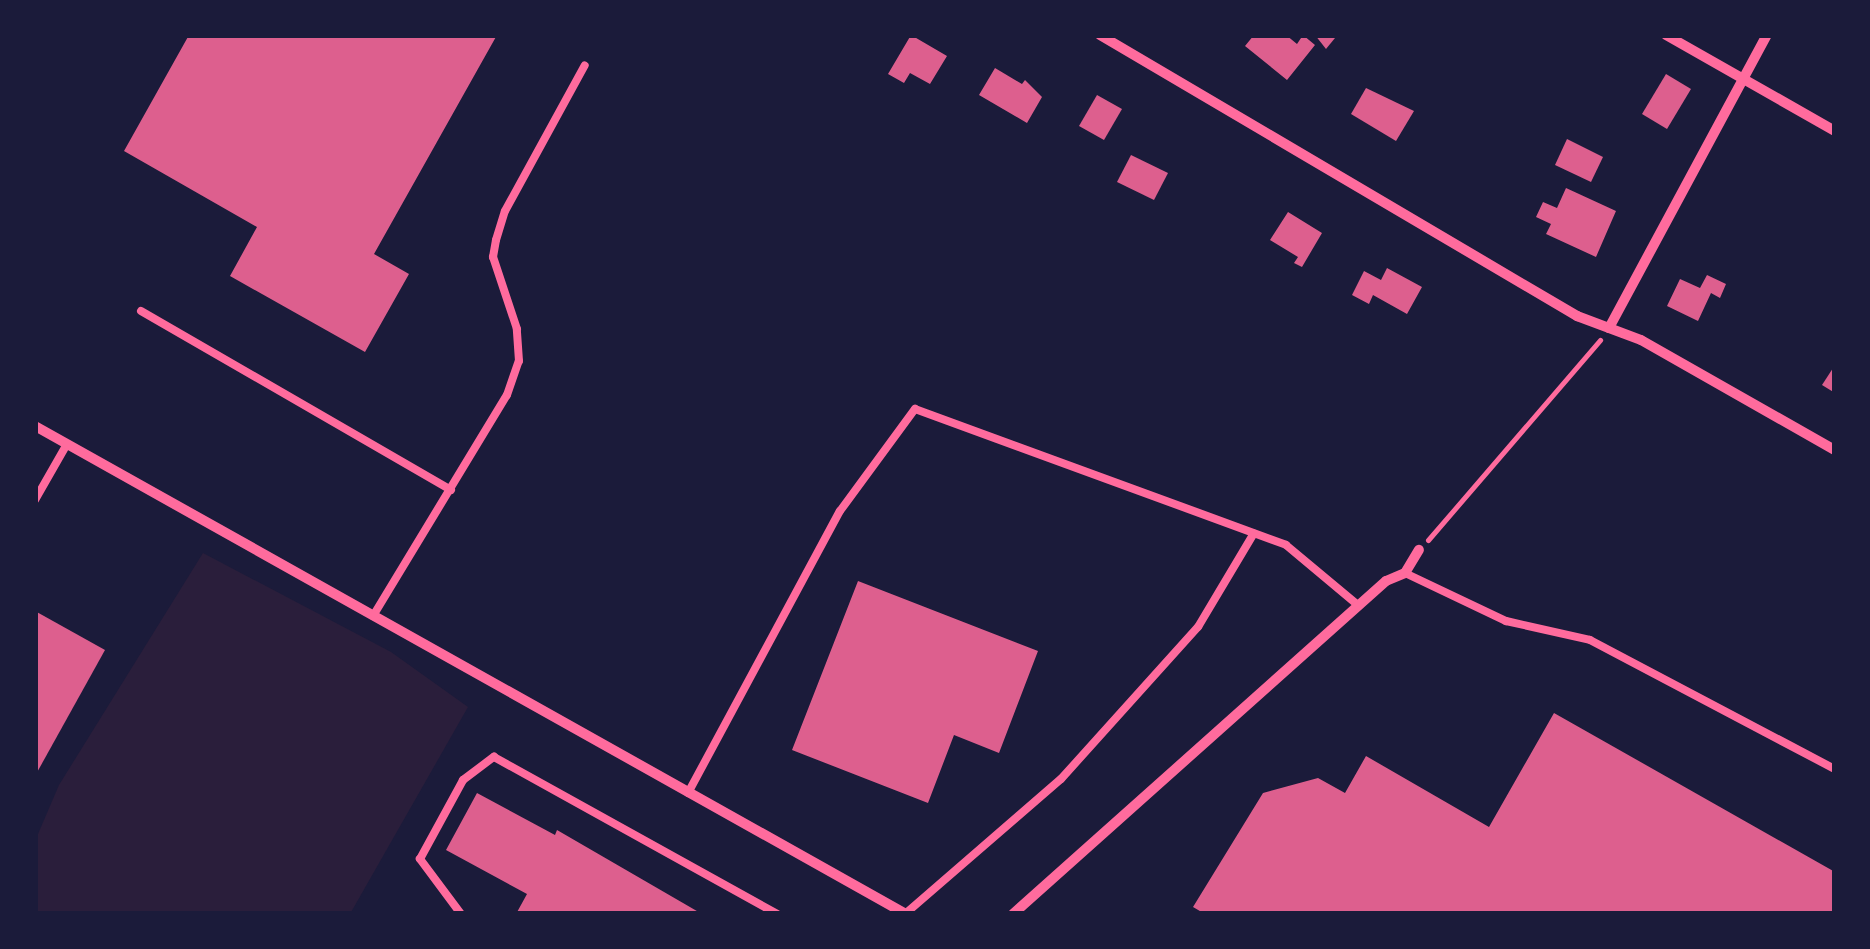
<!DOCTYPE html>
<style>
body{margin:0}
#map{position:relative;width:1870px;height:949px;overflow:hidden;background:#1b1b3a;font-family:Barlow,sans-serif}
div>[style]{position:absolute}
.green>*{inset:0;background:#2a1e3b}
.building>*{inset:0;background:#dd5f8e}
.path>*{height:5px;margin:-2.5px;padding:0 2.5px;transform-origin:2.5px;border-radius:2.5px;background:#ff6b9d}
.service>*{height:8px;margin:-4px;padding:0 4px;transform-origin:4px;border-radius:4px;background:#ff6b9d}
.minor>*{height:10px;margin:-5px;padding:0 5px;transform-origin:5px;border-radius:5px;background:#ff6b9d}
span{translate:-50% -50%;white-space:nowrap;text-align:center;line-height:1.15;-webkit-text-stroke:8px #1b1b3a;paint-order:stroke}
.frame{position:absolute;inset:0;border:38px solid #1b1b3a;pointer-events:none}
</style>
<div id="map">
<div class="green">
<i style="clip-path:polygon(203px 553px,391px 652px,468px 707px,350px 914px,35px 914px,35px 841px,59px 785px)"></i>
</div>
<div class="building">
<i style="clip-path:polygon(189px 35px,497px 35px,374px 254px,409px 274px,365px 352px,230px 276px,257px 227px,124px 151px)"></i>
<i style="clip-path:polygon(911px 35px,947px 56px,930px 84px,910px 73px,904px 83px,888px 74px)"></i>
<i style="clip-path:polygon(1254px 35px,1286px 35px,1297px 44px,1303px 35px,1315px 45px,1287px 80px,1245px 46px)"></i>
<i style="clip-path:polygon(1315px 35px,1331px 35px,1335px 38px,1326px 49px)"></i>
<i style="clip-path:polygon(995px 68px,1022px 84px,1025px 80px,1042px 97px,1027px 123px,979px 95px)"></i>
<i style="clip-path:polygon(1666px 74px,1691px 89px,1667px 129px,1642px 114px)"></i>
<i style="clip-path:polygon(1366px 88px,1414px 111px,1396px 141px,1351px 114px)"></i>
<i style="clip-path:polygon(1097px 95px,1122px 109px,1104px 140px,1079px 126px)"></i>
<i style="clip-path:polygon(1567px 139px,1603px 157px,1591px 182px,1555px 165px)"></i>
<i style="clip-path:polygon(1131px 155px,1168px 173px,1154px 200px,1117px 182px)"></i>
<i style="clip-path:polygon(1566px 188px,1616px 211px,1596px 257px,1546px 234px,1551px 224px,1536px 217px,1543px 202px,1557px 208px)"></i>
<i style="clip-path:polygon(1288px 212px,1322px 233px,1302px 267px,1294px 263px,1298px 257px,1270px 240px)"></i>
<i style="clip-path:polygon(1387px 268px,1422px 287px,1407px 314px,1373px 295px,1369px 304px,1352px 295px,1364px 271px,1381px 280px)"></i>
<i style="clip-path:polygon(1707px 275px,1726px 284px,1720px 298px,1711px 293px,1698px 321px,1667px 306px,1680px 279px,1700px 288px)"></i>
<i style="clip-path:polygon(1835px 365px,1835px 393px,1822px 385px)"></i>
<i style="clip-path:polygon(858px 581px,1038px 651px,999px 753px,954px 735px,928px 803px,792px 750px)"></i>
<i style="clip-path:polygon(35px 611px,105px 650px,35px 776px)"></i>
<i style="clip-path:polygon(1554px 713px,1835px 872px,1835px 914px,1205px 914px,1193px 907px,1263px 793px,1318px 778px,1345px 793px,1366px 756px,1489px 827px)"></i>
<i style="clip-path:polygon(477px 793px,555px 835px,557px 830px,702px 914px,516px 914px,527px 894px,446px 850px)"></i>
</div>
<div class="path">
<i style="left:1428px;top:540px;width:264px;rotate:-49.3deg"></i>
</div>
<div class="service">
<i style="left:141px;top:311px;width:358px;rotate:30deg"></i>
<i style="left:35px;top:500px;width:64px;rotate:-60.3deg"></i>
<i style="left:1405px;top:573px;width:112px;rotate:25.4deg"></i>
<i style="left:1506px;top:621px;width:86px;rotate:12.7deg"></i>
<i style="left:1590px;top:640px;width:277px;rotate:27.8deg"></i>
<i style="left:373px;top:616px;width:258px;rotate:-58.8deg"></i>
<i style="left:507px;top:395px;width:36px;rotate:-71deg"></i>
<i style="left:519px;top:361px;width:32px;rotate:-94deg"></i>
<i style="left:517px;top:329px;width:76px;rotate:-108.4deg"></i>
<i style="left:493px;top:257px;width:17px;rotate:-80deg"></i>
<i style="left:496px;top:240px;width:30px;rotate:-73deg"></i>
<i style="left:505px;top:211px;width:166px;rotate:-61.3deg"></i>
<i style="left:688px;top:793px;width:320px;rotate:-61.7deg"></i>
<i style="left:840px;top:511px;width:127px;rotate:-53.7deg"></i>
<i style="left:915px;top:409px;width:395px;rotate:20.1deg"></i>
<i style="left:1286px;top:545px;width:95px;rotate:39.9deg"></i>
<i style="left:461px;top:914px;width:69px;rotate:-126.7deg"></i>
<i style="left:420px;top:859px;width:90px;rotate:-61.4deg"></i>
<i style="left:463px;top:780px;width:39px;rotate:-37deg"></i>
<i style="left:494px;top:757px;width:324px;rotate:29deg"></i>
<i style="left:905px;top:914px;width:206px;rotate:-40.9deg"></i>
<i style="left:1061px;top:779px;width:205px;rotate:-48deg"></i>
<i style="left:1198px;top:627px;width:109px;rotate:-59.2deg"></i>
</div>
<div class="minor">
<i style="left:1100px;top:35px;width:554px;rotate:30.5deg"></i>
<i style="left:1577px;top:316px;width:68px;rotate:20.6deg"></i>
<i style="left:1641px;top:340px;width:223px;rotate:29.6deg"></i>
<i style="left:1666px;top:35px;width:194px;rotate:29.6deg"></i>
<i style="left:1609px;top:328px;width:333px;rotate:-61.7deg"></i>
<i style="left:35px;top:426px;width:998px;rotate:29.26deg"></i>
<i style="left:1013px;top:914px;width:500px;rotate:-41.76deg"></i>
<i style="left:1386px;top:581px;width:21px;rotate:-23deg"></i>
<i style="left:1405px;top:573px;width:27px;rotate:-59deg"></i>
</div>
<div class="frame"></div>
</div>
